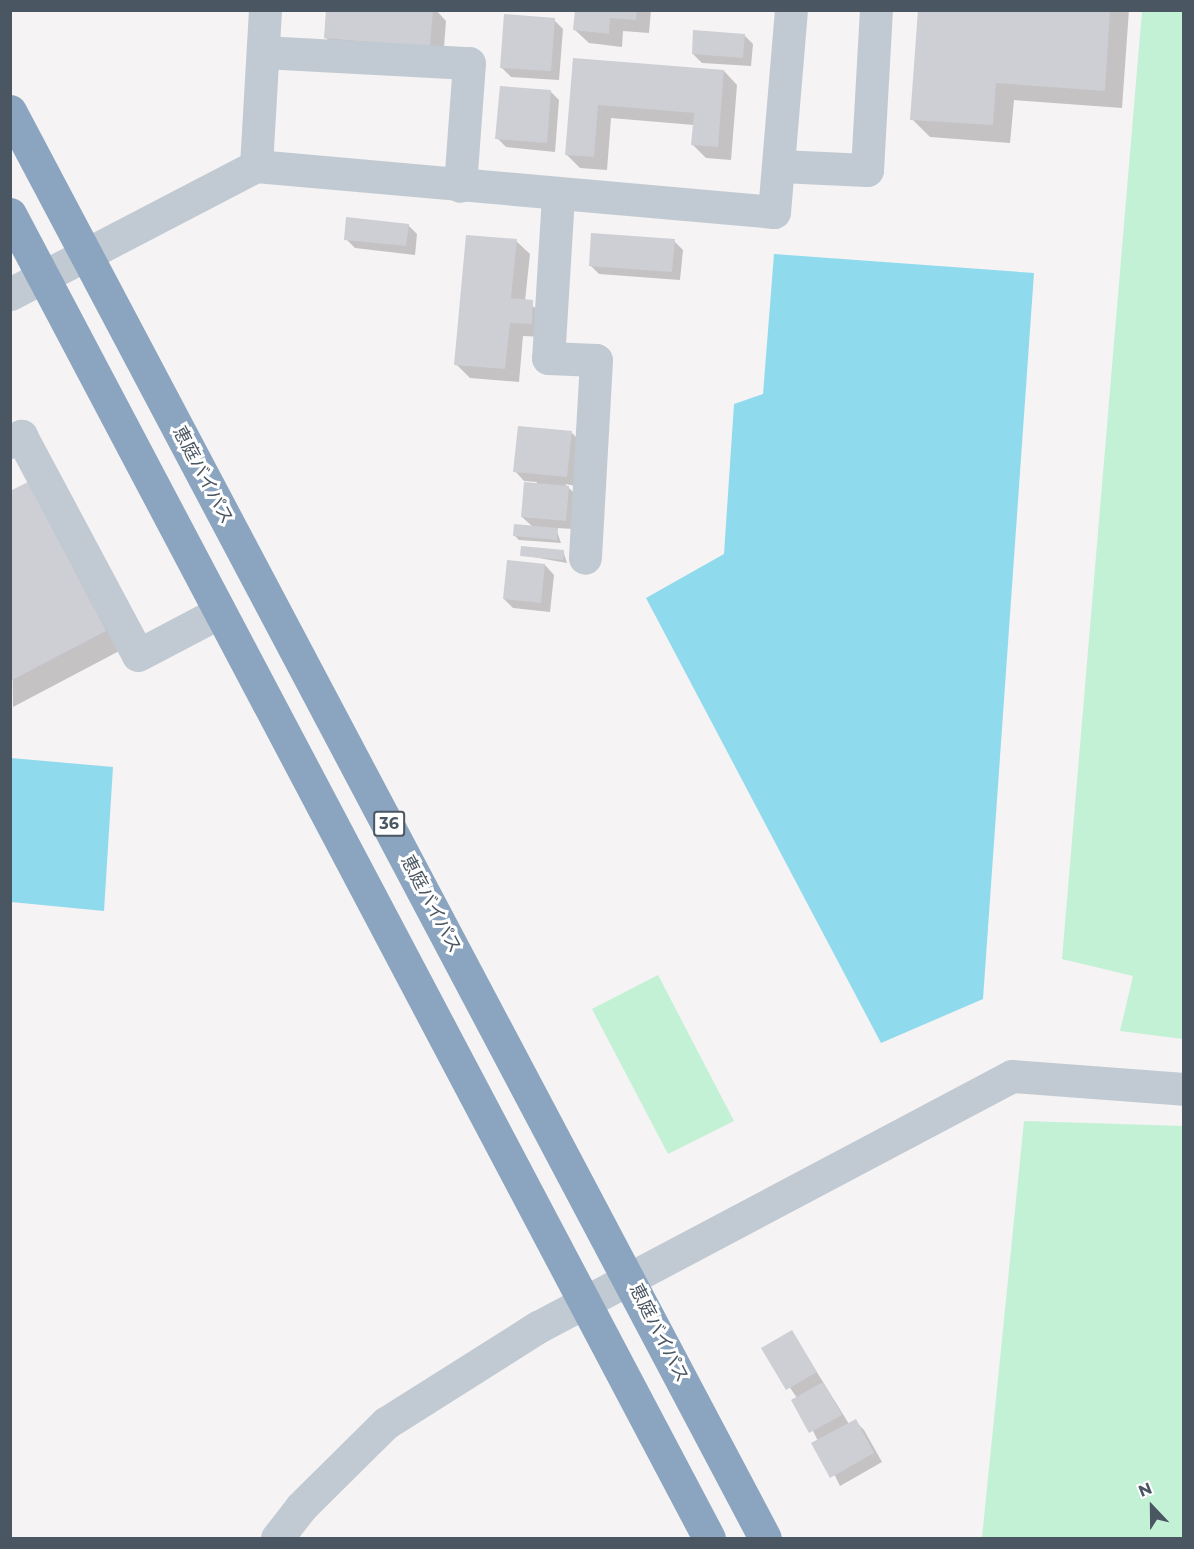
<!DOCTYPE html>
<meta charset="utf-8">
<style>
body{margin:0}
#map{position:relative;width:1194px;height:1549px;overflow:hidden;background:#f5f3f3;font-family:Montserrat,"Noto Sans JP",sans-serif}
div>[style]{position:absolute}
.green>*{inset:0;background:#c3f1d5}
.water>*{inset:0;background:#90daee}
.shadow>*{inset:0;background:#0003}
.building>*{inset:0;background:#cdcfd5}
.minor>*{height:33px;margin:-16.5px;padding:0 16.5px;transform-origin:16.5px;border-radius:16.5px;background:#c1cad2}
.highway>*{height:33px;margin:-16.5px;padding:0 16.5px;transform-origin:16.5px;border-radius:16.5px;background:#8ba5c1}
span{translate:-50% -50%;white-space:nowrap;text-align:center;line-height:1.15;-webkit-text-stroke:6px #fff;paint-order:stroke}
.shield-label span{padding:2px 4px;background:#fff;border:2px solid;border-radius:4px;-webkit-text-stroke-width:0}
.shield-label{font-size:16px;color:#4a5661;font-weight:700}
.street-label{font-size:18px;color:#4a5661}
.frame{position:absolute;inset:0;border:12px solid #4a5661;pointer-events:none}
.north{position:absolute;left:1122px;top:1477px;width:60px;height:60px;-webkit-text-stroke:4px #fff;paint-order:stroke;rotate:338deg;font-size:16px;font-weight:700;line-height:24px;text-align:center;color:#4a5661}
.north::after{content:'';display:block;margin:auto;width:21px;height:27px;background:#4a5661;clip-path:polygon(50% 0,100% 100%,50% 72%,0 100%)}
</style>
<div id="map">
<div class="green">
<i style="clip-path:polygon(1142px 11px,1184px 11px,1183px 1039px,1120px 1031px,1133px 976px,1062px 959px)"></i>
<i style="clip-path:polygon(658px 975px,734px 1121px,668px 1154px,592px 1009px)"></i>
<i style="clip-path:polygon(1024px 1121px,1183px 1126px,1183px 1538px,982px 1538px)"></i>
</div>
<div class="water">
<i style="clip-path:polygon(774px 254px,1034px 273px,983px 999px,881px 1043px,646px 598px,724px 554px,734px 404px,763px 394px)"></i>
<i style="clip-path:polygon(11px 758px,113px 767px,104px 911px,11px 902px)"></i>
</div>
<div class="shadow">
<i style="clip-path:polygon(328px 10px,436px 10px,446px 21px,443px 60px,339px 51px,325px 37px)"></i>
<i style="clip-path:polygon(577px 10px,651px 10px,649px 33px,623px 31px,622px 47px,589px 43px,575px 30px)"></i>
<i style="clip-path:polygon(920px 10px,1129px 10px,1122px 108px,1014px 100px,1010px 143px,930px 137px,912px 119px)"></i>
<i style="clip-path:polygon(554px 20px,563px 29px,559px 80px,511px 77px,502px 68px)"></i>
<i style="clip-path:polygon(744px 35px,753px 44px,751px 66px,702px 63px,693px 54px)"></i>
<i style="clip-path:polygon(574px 60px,724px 71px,737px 85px,731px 160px,706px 158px,692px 144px,694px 125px,611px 118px,607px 170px,580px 168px,566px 154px)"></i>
<i style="clip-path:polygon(550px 91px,559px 100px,555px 152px,506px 147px,497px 138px)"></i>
<i style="clip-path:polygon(408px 225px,417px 234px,415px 255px,355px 248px,346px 239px)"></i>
<i style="clip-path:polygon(516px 241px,530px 254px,525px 301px,546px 315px,545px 337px,523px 336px,519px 382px,470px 378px,456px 364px)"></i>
<i style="clip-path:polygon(674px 241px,683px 250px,680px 280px,599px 274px,590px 265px)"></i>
<i style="clip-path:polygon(571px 432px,580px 441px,576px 486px,565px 484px,577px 496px,574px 529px,556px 528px,561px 543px,519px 540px,515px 536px,533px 527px,522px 517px,537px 482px,524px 481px,515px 471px)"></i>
<i style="clip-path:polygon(27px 484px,123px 649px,13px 707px,10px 493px)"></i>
<i style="clip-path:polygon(563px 551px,567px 563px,522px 555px)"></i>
<i style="clip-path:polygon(545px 565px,554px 575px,550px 612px,513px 608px,504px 599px)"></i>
<i style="clip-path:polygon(792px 1332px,849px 1424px,855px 1421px,864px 1430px,882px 1462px,840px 1486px,797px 1398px,764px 1349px)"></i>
</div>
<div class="building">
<i style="clip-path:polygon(326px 10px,433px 10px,430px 47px,324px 38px)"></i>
<i style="clip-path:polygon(575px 10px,637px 10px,636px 20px,610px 18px,609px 34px,573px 30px)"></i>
<i style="clip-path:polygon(918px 10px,1110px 10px,1105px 91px,996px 83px,993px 125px,910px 120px)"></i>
<i style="clip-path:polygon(504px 14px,555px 18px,551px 71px,500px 68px)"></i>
<i style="clip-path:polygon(693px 30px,745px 34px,743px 58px,692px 54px)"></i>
<i style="clip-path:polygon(573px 58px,724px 70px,718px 147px,691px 145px,694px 113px,598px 105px,594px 157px,565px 155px)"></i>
<i style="clip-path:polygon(500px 86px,551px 90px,547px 143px,495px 139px)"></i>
<i style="clip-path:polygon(346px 217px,409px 224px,406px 246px,344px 240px)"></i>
<i style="clip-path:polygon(591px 233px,675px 239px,672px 272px,589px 266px)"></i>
<i style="clip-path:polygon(466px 235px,517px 239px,511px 298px,533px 300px,532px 324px,510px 323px,505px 369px,454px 365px)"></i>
<i style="clip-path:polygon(518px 426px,572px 431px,567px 477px,513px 472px)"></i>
<i style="clip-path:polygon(28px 482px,106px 631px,10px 681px,10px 491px)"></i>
<i style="clip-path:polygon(524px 482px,569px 486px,566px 521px,521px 517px)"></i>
<i style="clip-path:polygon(514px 524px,558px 528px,557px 540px,513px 536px)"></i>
<i style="clip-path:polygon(521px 546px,564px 550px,563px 560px,520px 556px)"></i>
<i style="clip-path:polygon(507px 560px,545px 564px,541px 603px,503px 599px)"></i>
<i style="clip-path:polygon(792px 1330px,817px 1372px,786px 1390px,761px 1348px)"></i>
<i style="clip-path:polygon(823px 1382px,842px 1415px,809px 1433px,791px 1400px)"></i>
<i style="clip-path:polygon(856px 1419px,874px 1453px,830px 1478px,811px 1443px)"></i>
</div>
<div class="minor">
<i style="left:263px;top:52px;width:206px;rotate:3.1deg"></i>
<i style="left:469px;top:63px;width:123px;rotate:94.2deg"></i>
<i style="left:256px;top:166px;width:520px;rotate:5.07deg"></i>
<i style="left:774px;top:212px;width:203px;rotate:-85.2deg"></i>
<i style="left:780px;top:166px;width:87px;rotate:2.6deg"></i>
<i style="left:867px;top:170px;width:160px;rotate:-86.8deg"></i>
<i style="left:558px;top:196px;width:162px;rotate:93.5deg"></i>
<i style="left:548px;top:358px;width:48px;rotate:2.4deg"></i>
<i style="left:596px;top:360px;width:198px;rotate:93.2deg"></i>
<i style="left:10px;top:294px;width:277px;rotate:-27.5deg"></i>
<i style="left:256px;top:166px;width:156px;rotate:-86.7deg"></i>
<i style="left:10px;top:442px;width:13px;rotate:-29deg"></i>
<i style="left:21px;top:436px;width:248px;rotate:61.9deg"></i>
<i style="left:138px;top:655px;width:90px;rotate:-27.7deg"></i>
<i style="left:277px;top:1538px;width:39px;rotate:-52deg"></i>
<i style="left:301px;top:1507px;width:120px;rotate:-44.7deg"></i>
<i style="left:386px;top:1423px;width:180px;rotate:-32.3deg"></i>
<i style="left:538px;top:1327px;width:536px;rotate:-27.9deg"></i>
<i style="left:1012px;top:1076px;width:172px;rotate:4.3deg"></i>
</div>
<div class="highway">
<i style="left:10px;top:111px;width:1614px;rotate:62.12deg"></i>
<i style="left:10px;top:214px;width:1497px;rotate:62.17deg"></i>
</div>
<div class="shield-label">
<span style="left:389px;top:824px">36</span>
</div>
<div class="street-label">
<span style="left:203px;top:475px;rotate:62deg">恵庭バイパス</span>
<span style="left:431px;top:904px;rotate:62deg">恵庭バイパス</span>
<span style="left:659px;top:1333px;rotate:63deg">恵庭バイパス</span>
</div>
<div class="frame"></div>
<div class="north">N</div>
</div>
